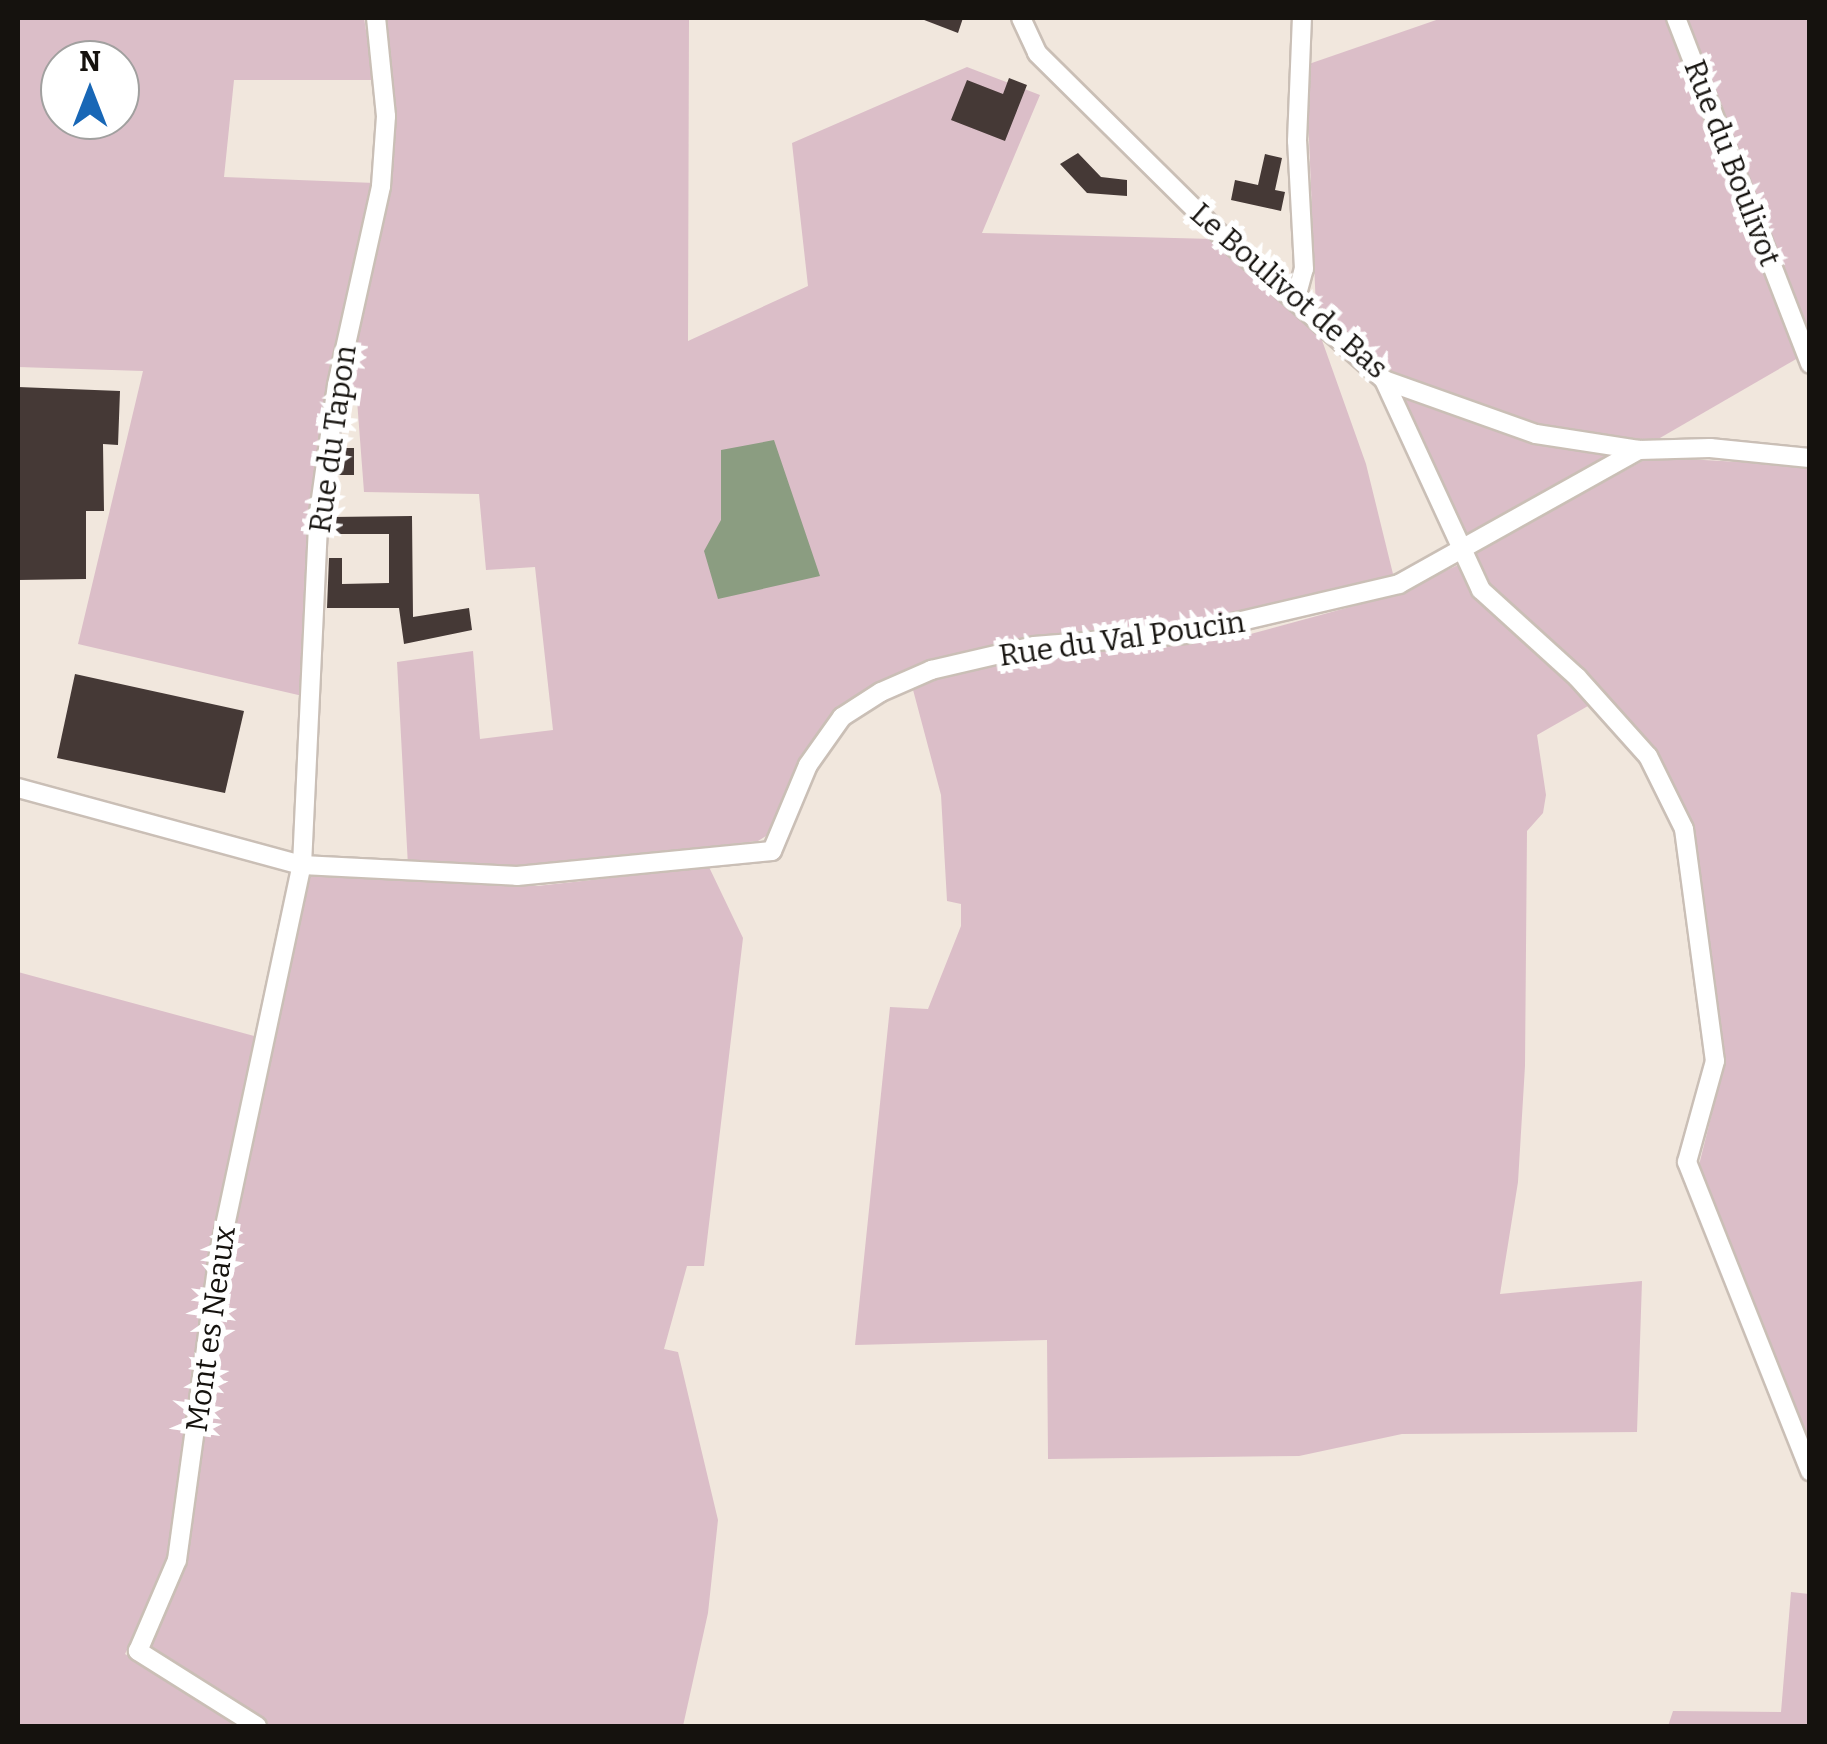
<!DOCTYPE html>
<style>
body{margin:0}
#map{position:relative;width:1827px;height:1744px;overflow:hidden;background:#f1e7dd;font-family:Bitter,serif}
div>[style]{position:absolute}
.green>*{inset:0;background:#dbbec8}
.water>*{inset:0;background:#8b9d81}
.building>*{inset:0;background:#453936}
.roads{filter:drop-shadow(2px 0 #cabfb6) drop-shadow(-2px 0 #cabfb6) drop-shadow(0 2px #cabfb6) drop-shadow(0 -2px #cabfb6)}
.minor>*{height:18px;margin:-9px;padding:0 9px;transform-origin:9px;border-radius:9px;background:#fff}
span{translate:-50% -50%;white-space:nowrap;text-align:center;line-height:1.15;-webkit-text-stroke:10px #fff;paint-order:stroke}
.street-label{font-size:30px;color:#15120e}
.frame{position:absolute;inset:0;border:20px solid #15120e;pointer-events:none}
.north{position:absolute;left:40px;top:40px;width:100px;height:100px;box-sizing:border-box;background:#fff;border:2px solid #a1a09f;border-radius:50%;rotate:0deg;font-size:28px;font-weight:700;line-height:40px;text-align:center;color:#15120e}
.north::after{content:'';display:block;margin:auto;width:35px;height:45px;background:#1867b6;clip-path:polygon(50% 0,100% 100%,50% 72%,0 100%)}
</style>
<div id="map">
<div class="green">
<i style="clip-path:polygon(evenodd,18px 18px,364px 18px,374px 80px,234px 80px,224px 177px,375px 183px,308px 520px,307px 697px,78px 644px,143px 371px,18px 367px,18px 18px,60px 60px,120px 60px,120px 120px,60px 120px,60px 60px)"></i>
<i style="clip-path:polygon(379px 18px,689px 18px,688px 341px,808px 286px,792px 143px,967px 67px,1040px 95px,982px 233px,1214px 239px,1318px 329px,1366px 464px,1394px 578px,1252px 615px,1015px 641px,930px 661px,834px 716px,801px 755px,771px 833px,758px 841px,495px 870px,408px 866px,397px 662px,473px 651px,480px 739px,553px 730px,535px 567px,486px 570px,479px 494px,364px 492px,356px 387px,343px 386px,390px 167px)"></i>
<i style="clip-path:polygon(1442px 18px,1666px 18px,1798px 358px,1653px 442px,1622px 442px,1512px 424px,1388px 372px,1316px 310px,1306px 65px)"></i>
<i style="clip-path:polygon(1686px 18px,1809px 18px,1809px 336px)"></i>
<i style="clip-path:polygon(1393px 389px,1529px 442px,1618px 454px,1463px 544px)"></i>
<i style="clip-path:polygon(1650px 457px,1809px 466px,1809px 1447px,1697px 1173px,1724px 1065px,1692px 828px,1650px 746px,1492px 589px,1470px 554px)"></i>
<i style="clip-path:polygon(1458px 565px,1483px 600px,1595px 702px,1537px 735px,1546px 795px,1543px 813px,1527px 831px,1525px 1066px,1518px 1182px,1500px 1294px,1642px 1281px,1637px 1432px,1402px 1434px,1299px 1456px,1048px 1459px,1047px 1340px,855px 1345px,890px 1007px,928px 1009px,961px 926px,961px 904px,947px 901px,941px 795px,912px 686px,1029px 656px,1232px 639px,1394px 595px)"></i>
<i style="clip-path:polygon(709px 867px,743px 938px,704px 1266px,687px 1266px,664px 1349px,678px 1352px,718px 1520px,708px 1613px,683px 1726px,269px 1726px,146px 1647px,181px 1563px,235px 1205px,306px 874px,537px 886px)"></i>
<i style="clip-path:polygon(18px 972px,258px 1037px,172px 1559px,125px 1654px,240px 1726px,18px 1726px)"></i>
<i style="clip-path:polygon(1791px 1592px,1809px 1594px,1809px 1726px,1668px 1726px,1673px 1711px,1781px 1712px)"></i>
</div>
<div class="water">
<i style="clip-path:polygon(774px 440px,820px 576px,718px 599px,704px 551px,721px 520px,721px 450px)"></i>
</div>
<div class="building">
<i style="clip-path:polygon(919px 18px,963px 18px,958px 33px)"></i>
<i style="clip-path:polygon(1009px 78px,1027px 85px,1005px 141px,951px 120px,967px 80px,1003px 94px)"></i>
<i style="clip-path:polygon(1078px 153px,1101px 177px,1127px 180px,1127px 196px,1087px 193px,1060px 164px)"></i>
<i style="clip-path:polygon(1265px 154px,1282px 158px,1275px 190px,1285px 192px,1281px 211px,1231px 200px,1235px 180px,1258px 185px)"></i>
<i style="clip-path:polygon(18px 387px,120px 391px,118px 445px,103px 444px,104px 511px,86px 511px,86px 579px,18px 580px)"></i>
<i style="clip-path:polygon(341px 448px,354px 448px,354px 475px,337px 475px)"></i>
<i style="clip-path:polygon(412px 516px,413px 617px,469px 608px,472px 630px,404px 644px,399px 608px,327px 608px,329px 558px,342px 558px,342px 584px,389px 583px,389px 534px,330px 534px,331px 517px)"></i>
<i style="clip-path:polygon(75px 674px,244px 711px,225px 793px,57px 758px)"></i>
</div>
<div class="roads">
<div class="minor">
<i style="left:1021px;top:18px;width:38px;rotate:65deg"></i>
<i style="left:1037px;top:53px;width:260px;rotate:44.7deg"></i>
<i style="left:1222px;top:236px;width:217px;rotate:41.6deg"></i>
<i style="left:1384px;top:380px;width:161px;rotate:19.6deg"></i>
<i style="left:1536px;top:434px;width:104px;rotate:8.8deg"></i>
<i style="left:1639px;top:450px;width:71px;rotate:-1.6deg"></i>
<i style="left:1710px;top:448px;width:100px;rotate:5.7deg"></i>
<i style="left:1676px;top:18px;width:371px;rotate:68.8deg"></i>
<i style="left:1296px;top:298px;width:30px;rotate:-75deg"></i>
<i style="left:1304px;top:269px;width:128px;rotate:-93.1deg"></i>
<i style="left:1297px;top:141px;width:123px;rotate:-87.7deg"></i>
<i style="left:1384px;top:380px;width:231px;rotate:65.2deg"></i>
<i style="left:1481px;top:590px;width:130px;rotate:42.2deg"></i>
<i style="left:1577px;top:677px;width:106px;rotate:48.1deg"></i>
<i style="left:1648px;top:756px;width:81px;rotate:63.7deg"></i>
<i style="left:1684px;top:829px;width:234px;rotate:82.4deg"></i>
<i style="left:1715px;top:1061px;width:105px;rotate:105.5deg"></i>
<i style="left:1687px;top:1162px;width:333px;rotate:68.3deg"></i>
<i style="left:18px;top:788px;width:294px;rotate:15.2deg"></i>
<i style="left:302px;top:865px;width:215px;rotate:2.9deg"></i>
<i style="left:517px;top:876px;width:256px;rotate:-5.6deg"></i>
<i style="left:772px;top:851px;width:93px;rotate:-67.3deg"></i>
<i style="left:808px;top:765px;width:59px;rotate:-54.7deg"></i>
<i style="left:842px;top:717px;width:46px;rotate:-32.7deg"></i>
<i style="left:881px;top:692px;width:55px;rotate:-23.7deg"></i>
<i style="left:931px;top:670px;width:106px;rotate:-13.1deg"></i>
<i style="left:1034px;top:646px;width:152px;rotate:-4.5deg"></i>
<i style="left:1186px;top:634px;width:219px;rotate:-13.2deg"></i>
<i style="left:1399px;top:584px;width:275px;rotate:-29.2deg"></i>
<i style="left:257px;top:1726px;width:141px;rotate:-147.8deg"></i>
<i style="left:138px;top:1651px;width:99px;rotate:-66.8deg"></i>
<i style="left:177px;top:1560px;width:309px;rotate:-82.2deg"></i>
<i style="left:219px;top:1254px;width:398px;rotate:-78deg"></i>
<i style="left:302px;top:865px;width:345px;rotate:-87.3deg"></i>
<i style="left:318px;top:520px;width:136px;rotate:-82deg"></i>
<i style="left:337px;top:385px;width:204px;rotate:-77.5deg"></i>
<i style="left:381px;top:186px;width:70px;rotate:-85.9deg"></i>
<i style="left:386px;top:116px;width:99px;rotate:-95.8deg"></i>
</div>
</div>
<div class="street-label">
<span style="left:1732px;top:163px;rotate:69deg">Rue du Boulivot</span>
<span style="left:1289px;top:291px;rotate:41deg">Le Boulivot de Bas</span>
<span style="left:333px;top:439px;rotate:-82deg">Rue du Tapon</span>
<span style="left:1122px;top:639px;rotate:-8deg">Rue du Val Poucin</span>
<span style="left:211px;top:1329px;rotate:-82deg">Mont es Neaux</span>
</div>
<div class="frame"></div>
<div class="north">N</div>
</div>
